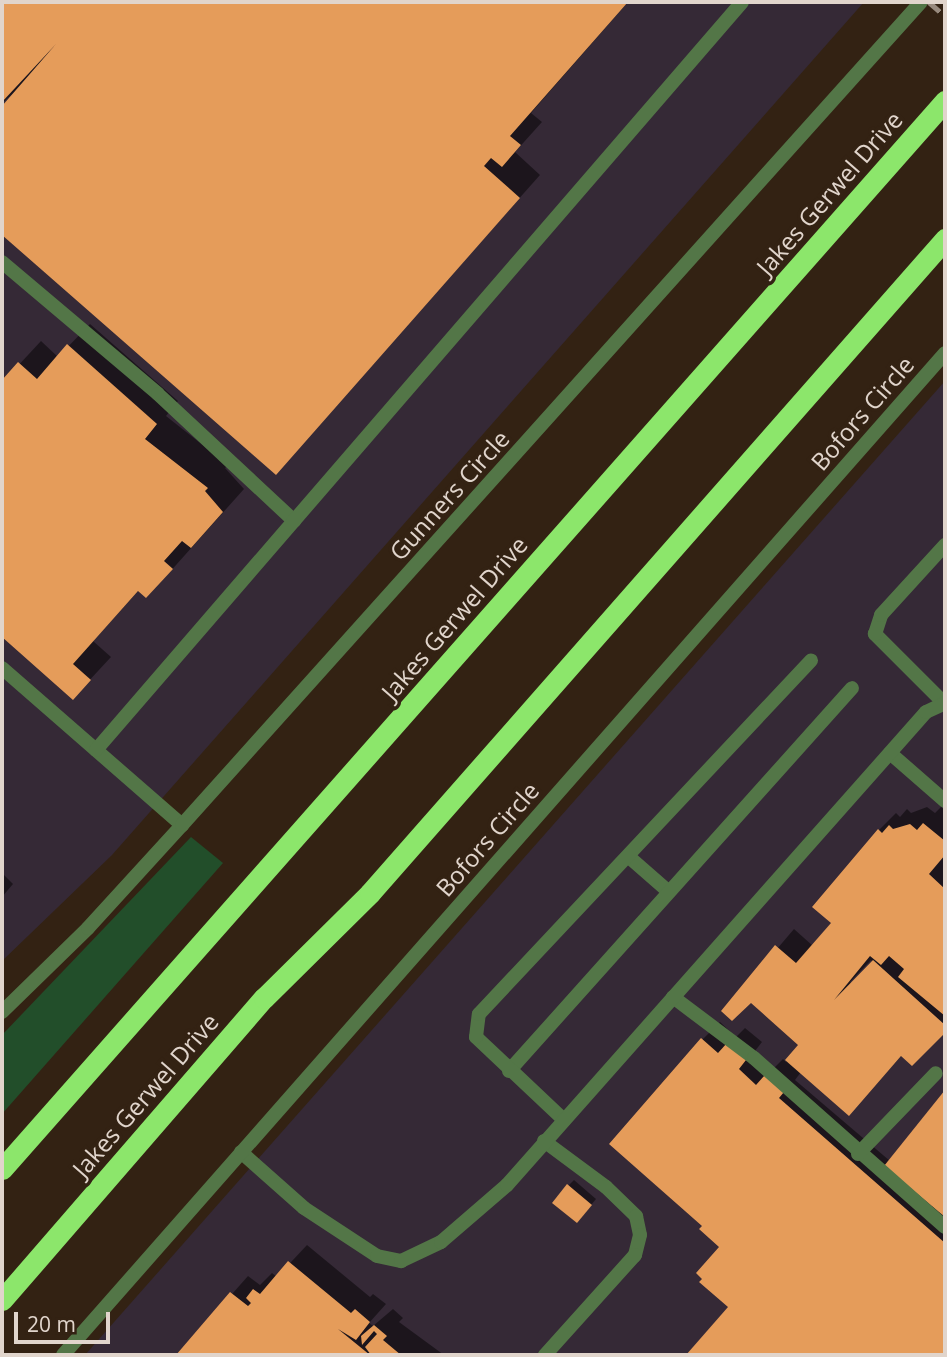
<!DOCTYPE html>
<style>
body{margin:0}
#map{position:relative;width:947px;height:1357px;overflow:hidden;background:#332213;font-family:"Open Sans",sans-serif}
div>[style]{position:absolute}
.industrial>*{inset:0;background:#352936}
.green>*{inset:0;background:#224e2a}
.shadow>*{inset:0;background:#0007}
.building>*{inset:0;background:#e59c5a}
.lane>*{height:14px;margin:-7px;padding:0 7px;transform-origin:7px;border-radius:7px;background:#537647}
.street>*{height:14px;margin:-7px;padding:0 7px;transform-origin:7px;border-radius:7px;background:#537647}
.highway>*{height:21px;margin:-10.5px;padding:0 10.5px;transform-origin:10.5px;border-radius:10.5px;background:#8ce66b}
.rail>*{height:5px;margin-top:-2.5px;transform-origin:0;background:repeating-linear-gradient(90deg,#988a7e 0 14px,transparent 0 21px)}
span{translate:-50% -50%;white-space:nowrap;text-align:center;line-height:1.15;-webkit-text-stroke:7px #332213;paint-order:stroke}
.street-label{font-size:24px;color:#e1d5cc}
.frame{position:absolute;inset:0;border:4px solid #e1d5cc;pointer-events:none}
.scale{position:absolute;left:14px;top:1312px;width:96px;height:32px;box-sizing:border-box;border:4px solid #e1d5cc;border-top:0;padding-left:9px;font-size:21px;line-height:24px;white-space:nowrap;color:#e1d5cc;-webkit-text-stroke:5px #332213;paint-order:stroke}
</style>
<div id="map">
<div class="industrial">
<i style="clip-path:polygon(2px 2px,864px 2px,112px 855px,2px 961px)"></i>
<i style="clip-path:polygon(945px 381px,945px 1355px,85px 1355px)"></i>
</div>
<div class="green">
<i style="clip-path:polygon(191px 837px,223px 863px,2px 1114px,2px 1035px)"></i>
</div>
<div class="shadow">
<i style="clip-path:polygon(2px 2px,628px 2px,531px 113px,542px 122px,515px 152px,540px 175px,276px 473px,2px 233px,2px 109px,24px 84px,2px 103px)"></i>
<i style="clip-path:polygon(90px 324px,178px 401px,166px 416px,228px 465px,225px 468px,244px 489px,168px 574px,139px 590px,93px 641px,111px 657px,73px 698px,2px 635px,2px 383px,41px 341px,58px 357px)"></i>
<i style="clip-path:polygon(evenodd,927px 807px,935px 813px,941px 807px,945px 810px,945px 1033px,912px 1064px,902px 1055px,849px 1114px,801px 1072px,795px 1080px,890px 1161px,945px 1094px,945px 1355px,689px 1355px,731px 1307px,722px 1247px,705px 1226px,703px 1039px,720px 1022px,736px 1037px,745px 1028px,762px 1042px,755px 1051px,774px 1068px,783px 1059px,786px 1062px,801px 1045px,751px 1001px,724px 1011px,794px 929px,813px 946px,833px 923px,879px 830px,896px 813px,900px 817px,907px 809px,911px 813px,927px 807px,871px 960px,873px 962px,853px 985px,850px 982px,871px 960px)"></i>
<i style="clip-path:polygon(2px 873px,13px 884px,2px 897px)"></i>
<i style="clip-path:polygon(574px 1180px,596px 1199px,582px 1216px,569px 1185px)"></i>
<i style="clip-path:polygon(307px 1245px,370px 1297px,373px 1294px,386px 1304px,369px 1323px,373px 1326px,393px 1309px,403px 1318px,399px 1322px,444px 1355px,178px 1355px,248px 1276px,260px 1285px,272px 1273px,277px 1277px)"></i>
</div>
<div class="building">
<i style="clip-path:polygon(2px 2px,628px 2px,510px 136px,521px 145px,502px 167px,491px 158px,484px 166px,520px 198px,276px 475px,2px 235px,2px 106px,56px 44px,2px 102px)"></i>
<i style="clip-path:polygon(67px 344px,157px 424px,145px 439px,208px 488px,205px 491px,223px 512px,191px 548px,182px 541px,164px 561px,173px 569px,146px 598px,138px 591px,73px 664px,91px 680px,73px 700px,2px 637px,2px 380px,18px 362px,37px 379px)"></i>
<i style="clip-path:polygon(923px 823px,945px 841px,945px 855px,929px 874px,945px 889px,945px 1016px,898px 977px,904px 969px,889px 956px,881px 965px,870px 956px,834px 1000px,873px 960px,945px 1025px,945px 1033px,912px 1066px,901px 1056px,849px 1116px,785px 1060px,798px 1045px,751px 1003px,732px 1021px,721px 1011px,775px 945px,796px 963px,831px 923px,812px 907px,878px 829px,882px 833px,889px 825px,893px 829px,910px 824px,917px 830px)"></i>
<i style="clip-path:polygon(701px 1038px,718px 1053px,727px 1043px,746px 1060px,739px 1069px,756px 1085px,765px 1075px,784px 1092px,779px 1098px,945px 1243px,945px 1355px,686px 1355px,728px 1307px,699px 1282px,702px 1279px,696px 1273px,719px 1247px,699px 1229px,702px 1226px,609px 1144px)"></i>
<i style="clip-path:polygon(945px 1090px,945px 1217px,884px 1166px)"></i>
<i style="clip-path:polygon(567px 1184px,592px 1205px,577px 1223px,552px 1203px)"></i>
<i style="clip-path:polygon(288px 1261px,351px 1313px,355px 1309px,370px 1322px,356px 1340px,338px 1329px,370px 1355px,176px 1355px,230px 1292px,248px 1306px,251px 1303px,246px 1298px,253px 1289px,260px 1294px)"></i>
<i style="clip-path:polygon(374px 1325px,387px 1336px,383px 1340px,401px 1355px,371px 1355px,365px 1347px,377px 1334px,374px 1331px,362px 1345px,361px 1336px)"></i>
</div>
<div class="lane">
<i style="left:2px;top:262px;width:204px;rotate:40.2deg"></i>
<i style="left:158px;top:394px;width:186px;rotate:43deg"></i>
<i style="left:2px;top:668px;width:239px;rotate:41.1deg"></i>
<i style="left:944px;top:703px;width:98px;rotate:-135deg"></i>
<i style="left:875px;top:634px;width:20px;rotate:-72deg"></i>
<i style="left:881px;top:615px;width:95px;rotate:-47.6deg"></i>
<i style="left:96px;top:750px;width:988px;rotate:-49.18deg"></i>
<i style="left:890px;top:753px;width:73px;rotate:41.1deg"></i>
<i style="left:629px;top:857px;width:52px;rotate:41.1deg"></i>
<i style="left:673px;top:997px;width:101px;rotate:37deg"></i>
<i style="left:754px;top:1058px;width:255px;rotate:41.5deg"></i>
<i style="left:509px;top:1071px;width:514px;rotate:-48.15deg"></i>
<i style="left:564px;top:1120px;width:121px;rotate:-136.7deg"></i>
<i style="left:476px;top:1037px;width:23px;rotate:-83deg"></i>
<i style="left:479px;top:1014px;width:485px;rotate:-46.8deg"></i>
<i style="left:544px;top:1141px;width:77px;rotate:36.6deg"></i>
<i style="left:606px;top:1187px;width:42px;rotate:44deg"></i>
<i style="left:636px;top:1216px;width:19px;rotate:78deg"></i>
<i style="left:640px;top:1235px;width:21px;rotate:104deg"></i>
<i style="left:635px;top:1255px;width:135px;rotate:132deg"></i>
<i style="left:241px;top:1152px;width:84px;rotate:41.6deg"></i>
<i style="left:304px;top:1208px;width:87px;rotate:33.3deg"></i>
<i style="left:377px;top:1256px;width:25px;rotate:12deg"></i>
<i style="left:401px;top:1261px;width:44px;rotate:-25.4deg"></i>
<i style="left:441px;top:1242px;width:87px;rotate:-40.8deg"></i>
<i style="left:507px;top:1185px;width:632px;rotate:-48.46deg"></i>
<i style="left:926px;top:712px;width:21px;rotate:-25deg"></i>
<i style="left:858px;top:1154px;width:112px;rotate:-46.1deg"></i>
</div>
<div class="street">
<i style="left:2px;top:1012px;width:120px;rotate:-44.3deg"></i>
<i style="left:88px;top:928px;width:139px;rotate:-47.6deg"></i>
<i style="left:182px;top:825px;width:1106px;rotate:-48.08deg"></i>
<i style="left:63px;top:1355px;width:1335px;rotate:-48.64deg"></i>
</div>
<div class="highway">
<i style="left:2px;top:1169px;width:1425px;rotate:-48.56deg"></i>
<i style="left:2px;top:1300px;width:400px;rotate:-49.1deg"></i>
<i style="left:264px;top:998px;width:149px;rotate:-44.7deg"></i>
<i style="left:370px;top:893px;width:871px;rotate:-48.68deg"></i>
</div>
<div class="rail">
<i style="left:929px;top:2px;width:21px;rotate:41deg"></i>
</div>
<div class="street-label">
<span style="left:829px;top:193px;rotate:-49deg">Jakes Gerwel Drive</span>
<span style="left:862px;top:413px;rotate:-49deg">Bofors Circle</span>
<span style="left:449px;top:495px;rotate:-48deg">Gunners Circle</span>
<span style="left:454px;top:618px;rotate:-49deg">Jakes Gerwel Drive</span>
<span style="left:487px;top:839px;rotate:-49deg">Bofors Circle</span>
<span style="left:145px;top:1095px;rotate:-49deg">Jakes Gerwel Drive</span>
</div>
<div class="frame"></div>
<div class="scale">20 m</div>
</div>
